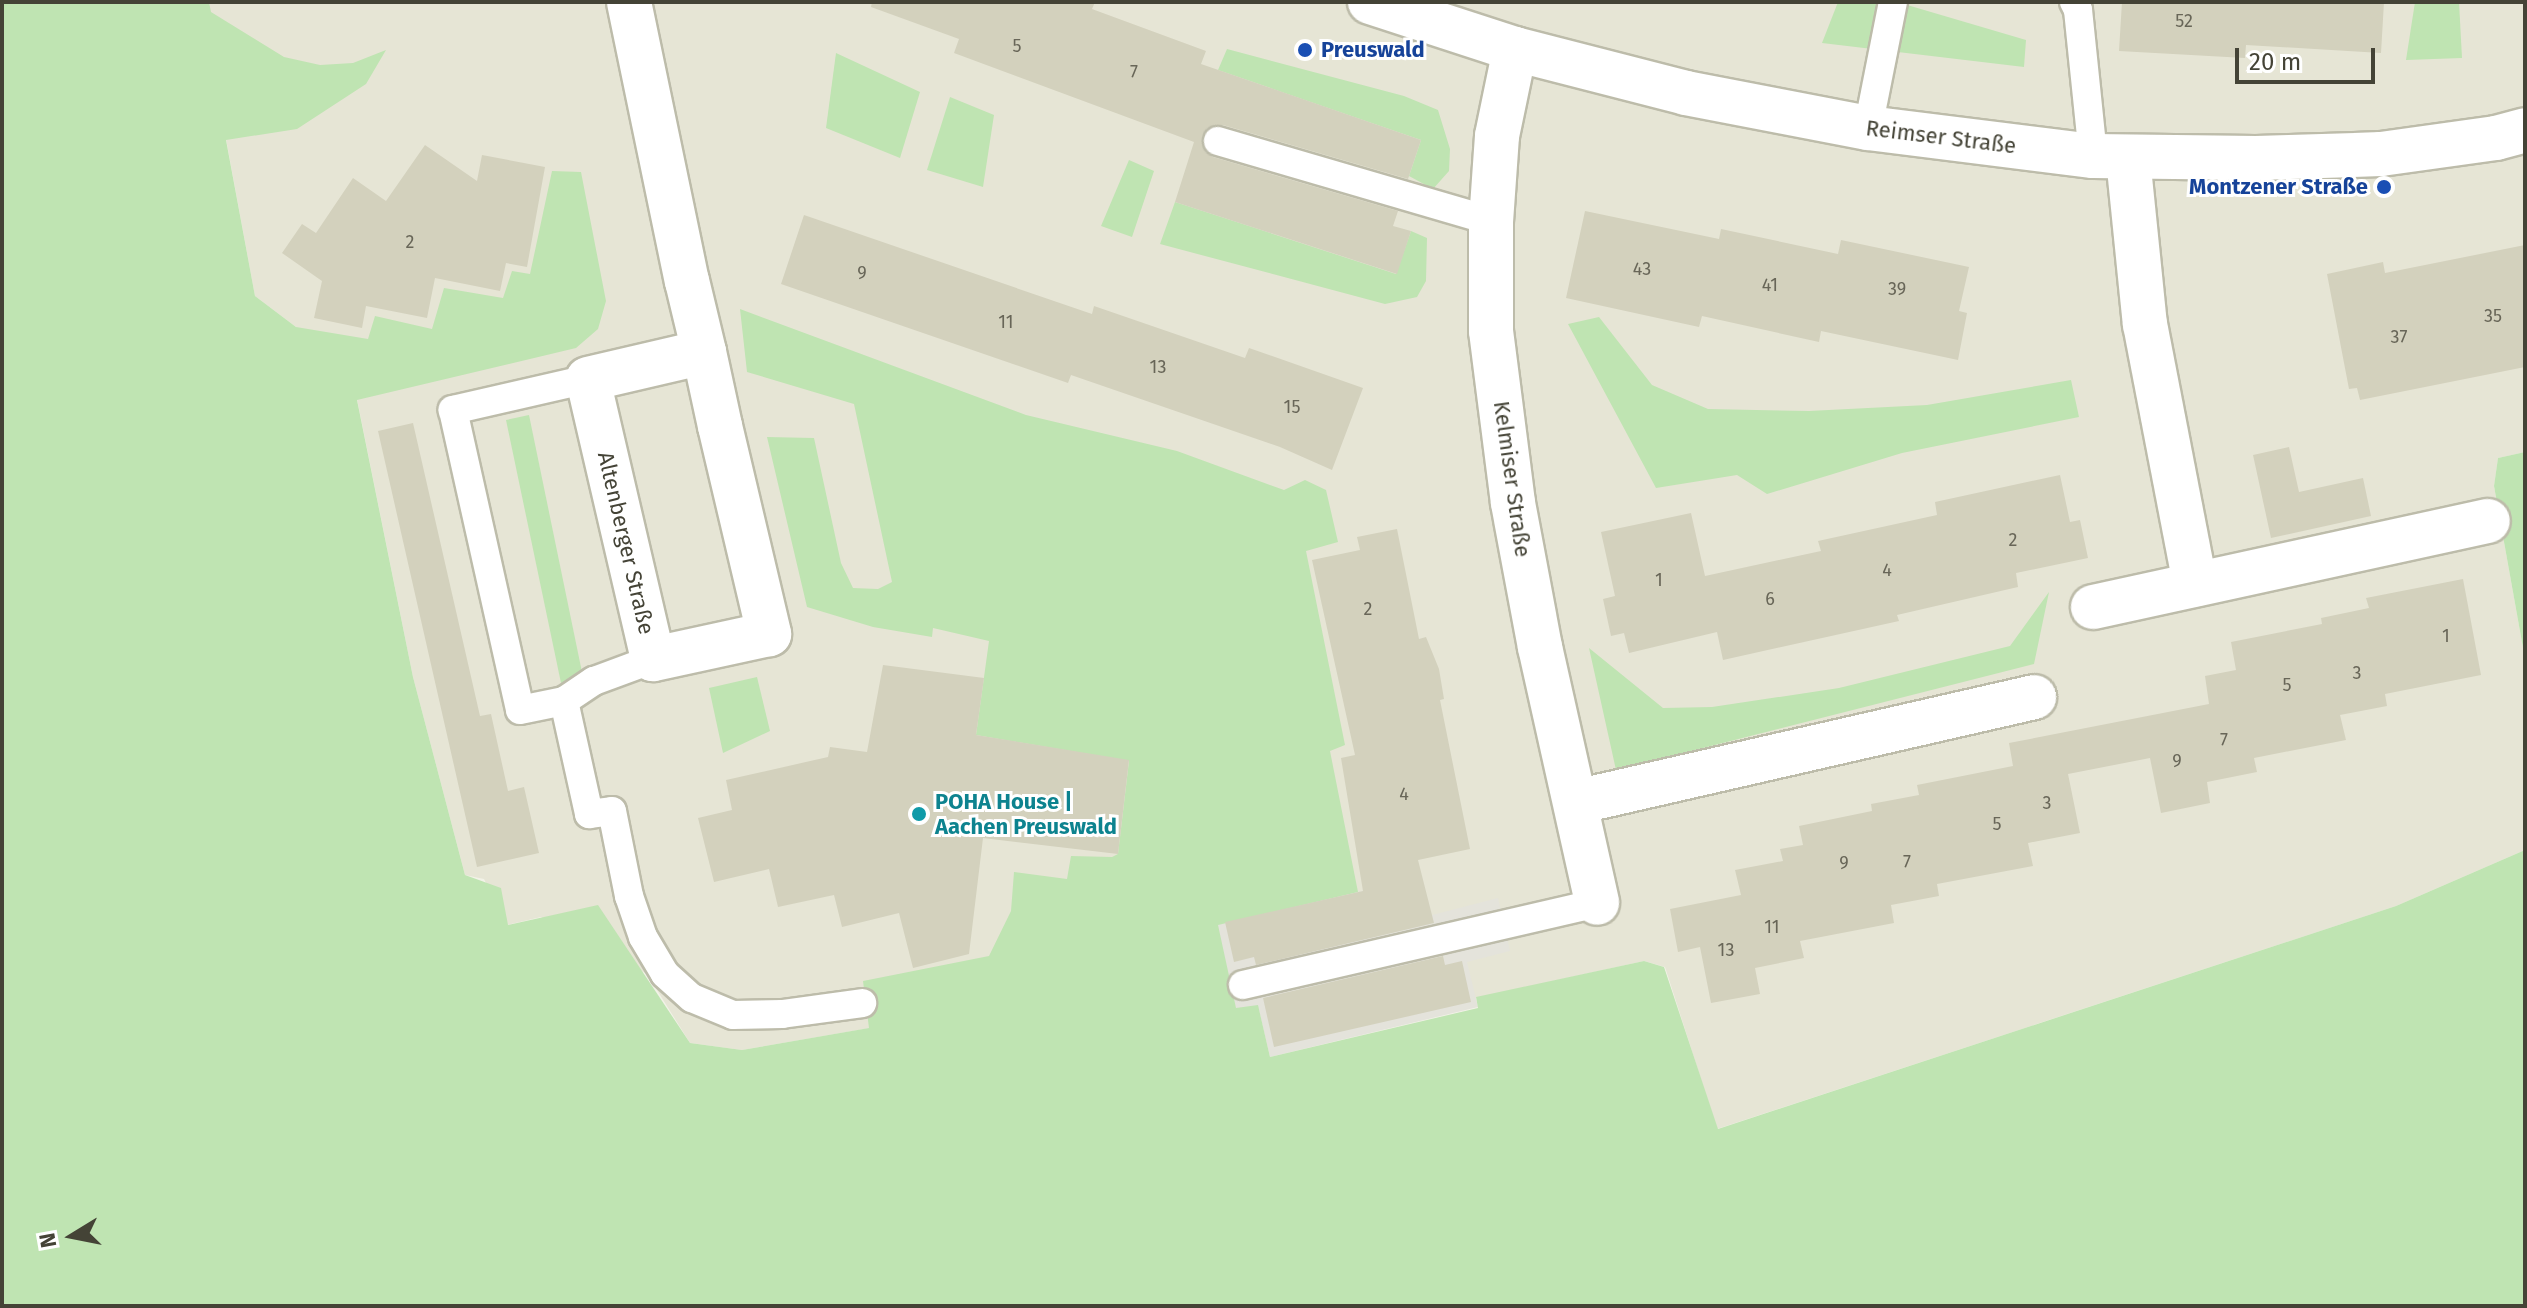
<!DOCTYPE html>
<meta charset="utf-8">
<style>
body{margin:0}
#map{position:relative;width:2527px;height:1308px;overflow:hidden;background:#f2f2e7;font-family:"Fira Sans",sans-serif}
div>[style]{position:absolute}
.residential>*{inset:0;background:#e6e5d5}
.industrial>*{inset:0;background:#e4e3db}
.green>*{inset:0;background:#bfe4b2}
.building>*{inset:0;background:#d3d1bd}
.roads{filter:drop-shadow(2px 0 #bdbcaa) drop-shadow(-2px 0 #bdbcaa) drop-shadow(0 2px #bdbcaa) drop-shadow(0 -2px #bdbcaa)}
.lane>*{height:28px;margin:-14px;padding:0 14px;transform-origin:14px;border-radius:14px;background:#fff}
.street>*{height:44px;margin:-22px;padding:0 22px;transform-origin:22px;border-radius:22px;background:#fff}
.dots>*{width:22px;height:22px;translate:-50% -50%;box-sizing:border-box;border:4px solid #fff;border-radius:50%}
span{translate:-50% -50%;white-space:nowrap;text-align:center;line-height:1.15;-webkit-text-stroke:6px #fff;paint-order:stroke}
.number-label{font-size:18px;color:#686658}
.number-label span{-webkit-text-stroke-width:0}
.transit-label{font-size:22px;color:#164399;font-weight:700}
.left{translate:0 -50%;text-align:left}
.right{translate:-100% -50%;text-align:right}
.street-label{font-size:22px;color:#444336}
.culture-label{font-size:22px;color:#0d838f;font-weight:700}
.frame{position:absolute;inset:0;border:4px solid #444336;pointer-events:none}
.north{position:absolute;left:32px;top:1196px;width:80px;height:80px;-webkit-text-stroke:6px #fff;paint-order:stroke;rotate:260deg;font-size:22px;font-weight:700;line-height:32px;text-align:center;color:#444336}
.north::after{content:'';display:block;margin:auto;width:28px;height:36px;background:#444336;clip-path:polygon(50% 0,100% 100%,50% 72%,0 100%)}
.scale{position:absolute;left:2235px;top:48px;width:140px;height:36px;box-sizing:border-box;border:4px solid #444336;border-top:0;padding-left:10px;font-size:24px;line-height:28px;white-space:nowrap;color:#444336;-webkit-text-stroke:6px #fff;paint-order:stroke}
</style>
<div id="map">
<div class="residential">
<i style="clip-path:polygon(209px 2px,2525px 2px,2525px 452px,2498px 458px,2494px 486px,2525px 659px,2525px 850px,2396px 906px,1717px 1129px,1665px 967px,1644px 961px,1476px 998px,870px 1028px,742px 1050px,690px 1043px,647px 974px,541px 917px,507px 925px,484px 879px,465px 875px,413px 677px,357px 399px,296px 327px,255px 296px,226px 139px)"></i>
</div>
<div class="industrial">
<i style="clip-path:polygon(1422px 877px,1432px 915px,1498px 898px,1510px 951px,1467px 962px,1478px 1007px,1270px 1057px,1258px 1006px,1236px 1008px,1217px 925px)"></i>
</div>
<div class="green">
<i style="clip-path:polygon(2px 2px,209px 2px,211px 12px,284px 57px,320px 65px,353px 63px,386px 50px,366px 84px,297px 129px,226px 140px,255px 296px,296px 327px,368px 339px,375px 316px,432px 329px,444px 288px,503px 298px,512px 271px,530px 274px,552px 171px,581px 172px,606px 301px,598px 329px,576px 348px,357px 400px,413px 677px,465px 875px,501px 888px,508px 925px,598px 905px,690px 1043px,742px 1050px,869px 1028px,863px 981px,989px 956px,1011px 911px,1014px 872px,1067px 879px,1071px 856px,1112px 857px,1118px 854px,1129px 761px,976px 735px,989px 641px,933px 628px,932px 637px,873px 627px,807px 607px,767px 437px,814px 438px,841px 563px,853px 588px,878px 589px,892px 582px,854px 404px,747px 372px,740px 309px,1026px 415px,1177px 451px,1284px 490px,1305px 480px,1326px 490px,1338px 542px,1306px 551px,1345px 745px,1330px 751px,1358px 892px,1218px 925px,1236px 1008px,1258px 1005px,1270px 1057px,1478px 1008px,1476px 997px,1644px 961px,1664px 967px,1718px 1129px,2396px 906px,2525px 850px,2525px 1306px,2px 1306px)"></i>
<i style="clip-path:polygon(1838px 2px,1897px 2px,2026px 40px,2024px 67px,1822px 43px)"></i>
<i style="clip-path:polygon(2415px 2px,2459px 2px,2462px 58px,2406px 60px)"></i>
<i style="clip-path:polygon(1227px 49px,1404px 96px,1438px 110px,1450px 149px,1449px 171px,1433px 189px,1409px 176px,1421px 140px,1218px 70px)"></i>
<i style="clip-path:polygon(836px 53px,920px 92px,900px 158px,826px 128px)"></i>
<i style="clip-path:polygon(950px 97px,994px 115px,983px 187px,927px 170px)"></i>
<i style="clip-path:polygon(1129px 160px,1154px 171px,1132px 237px,1101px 226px)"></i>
<i style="clip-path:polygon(1175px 202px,1396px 274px,1411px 231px,1427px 238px,1426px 281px,1417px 297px,1385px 304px,1160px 244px)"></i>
<i style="clip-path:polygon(1599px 317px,1652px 385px,1708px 409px,1809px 411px,1927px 405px,2071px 380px,2079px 417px,1902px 453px,1767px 494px,1737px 475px,1656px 488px,1568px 324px)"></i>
<i style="clip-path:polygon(529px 415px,583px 677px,561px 683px,506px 420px)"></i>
<i style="clip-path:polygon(2525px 452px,2525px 659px,2494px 486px,2498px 458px)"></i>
<i style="clip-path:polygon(2049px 592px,2034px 664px,1616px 770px,1589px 648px,1663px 708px,1712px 707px,1839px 688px,2010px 646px)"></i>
<i style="clip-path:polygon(757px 677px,770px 731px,723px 753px,709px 688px)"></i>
</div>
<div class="building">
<i style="clip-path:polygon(872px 2px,1095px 2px,1092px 9px,1206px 51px,1201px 64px,1421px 140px,1408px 179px,1223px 125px,1207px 128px,1202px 137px,1205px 152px,1213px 157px,1398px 211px,1393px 226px,1411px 231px,1397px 274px,1175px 202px,1194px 142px,954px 53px,959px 39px,871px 7px)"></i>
<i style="clip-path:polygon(2122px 2px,2384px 2px,2381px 53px,2246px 45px,2245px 58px,2119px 51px)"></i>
<i style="clip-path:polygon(425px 145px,477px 181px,482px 155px,545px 167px,527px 267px,506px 263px,500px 291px,435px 278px,427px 318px,366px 306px,362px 328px,314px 318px,322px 281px,282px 253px,302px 224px,316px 233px,353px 178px,386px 201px)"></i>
<i style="clip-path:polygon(1585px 211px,1719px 239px,1721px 229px,1838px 254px,1841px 240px,1969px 267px,1959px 311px,1967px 313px,1958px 360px,1821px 331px,1819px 342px,1702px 316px,1699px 327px,1566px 298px)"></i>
<i style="clip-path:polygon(804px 215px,1092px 314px,1094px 306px,1245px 358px,1249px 348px,1363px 388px,1332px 470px,1280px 447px,1071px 375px,1068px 383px,781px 284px)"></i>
<i style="clip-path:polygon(2525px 245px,2525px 367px,2360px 400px,2357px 388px,2349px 389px,2327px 274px,2383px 262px,2385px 273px)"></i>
<i style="clip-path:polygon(413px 423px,480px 716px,491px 714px,508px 791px,524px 787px,539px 853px,477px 867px,378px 431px)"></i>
<i style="clip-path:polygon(2289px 447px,2299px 492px,2363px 478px,2371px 516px,2271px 538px,2253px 455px)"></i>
<i style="clip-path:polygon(2060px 475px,2070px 522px,2080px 520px,2088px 558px,2016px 573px,2018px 587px,1897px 615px,1899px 621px,1723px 660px,1717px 632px,1629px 653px,1624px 633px,1611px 636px,1603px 599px,1615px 596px,1601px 532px,1691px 513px,1705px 576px,1821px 551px,1818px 541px,1937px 515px,1935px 502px)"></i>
<i style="clip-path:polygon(1397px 529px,1419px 639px,1426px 637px,1439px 669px,1444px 699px,1440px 700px,1470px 849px,1418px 860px,1434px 923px,1256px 965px,1254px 957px,1234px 962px,1225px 922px,1363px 891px,1341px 758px,1355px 755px,1312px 560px,1360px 550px,1357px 537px)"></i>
<i style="clip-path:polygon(2463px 579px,2481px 675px,2385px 694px,2387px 706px,2340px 715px,2346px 740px,2254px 758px,2257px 772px,2207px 782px,2210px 803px,2161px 813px,2150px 758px,2068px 774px,2080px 833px,2028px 843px,2033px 866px,1937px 884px,1939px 896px,1891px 905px,1894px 923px,1800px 941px,1804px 958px,1755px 968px,1760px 994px,1711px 1003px,1700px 947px,1678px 952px,1670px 909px,1741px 895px,1735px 870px,1783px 861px,1780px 849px,1803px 845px,1799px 826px,1872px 811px,1871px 804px,1919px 795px,1917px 785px,2013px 766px,2009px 743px,2209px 704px,2205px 676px,2236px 670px,2231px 642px,2322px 624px,2321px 618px,2369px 608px,2366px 598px)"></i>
<i style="clip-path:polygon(883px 665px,984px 678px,976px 735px,1129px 760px,1118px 854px,983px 838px,969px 954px,913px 968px,899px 913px,842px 927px,834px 895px,778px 907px,769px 869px,714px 882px,698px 818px,732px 810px,726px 780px,828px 757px,830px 747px,867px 752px)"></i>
<i style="clip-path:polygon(1443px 956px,1445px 965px,1462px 961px,1471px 1002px,1274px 1047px,1263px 998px)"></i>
</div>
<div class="roads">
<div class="lane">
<i style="left:2074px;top:2px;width:9px;rotate:63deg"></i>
<i style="left:2078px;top:10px;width:147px;rotate:84.1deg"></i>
<i style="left:1868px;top:128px;width:128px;rotate:-78.8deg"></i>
<i style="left:1218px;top:141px;width:284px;rotate:16.3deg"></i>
<i style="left:588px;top:379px;width:139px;rotate:167.1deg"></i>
<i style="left:453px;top:410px;width:307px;rotate:77.4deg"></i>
<i style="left:520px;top:710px;width:45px;rotate:-11.6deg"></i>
<i style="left:564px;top:701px;width:36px;rotate:-34deg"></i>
<i style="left:594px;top:681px;width:63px;rotate:-20.4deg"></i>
<i style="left:564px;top:701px;width:116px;rotate:77.5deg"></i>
<i style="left:589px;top:814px;width:23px;rotate:-7deg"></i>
<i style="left:612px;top:811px;width:87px;rotate:78.7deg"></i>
<i style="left:629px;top:896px;width:43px;rotate:71.1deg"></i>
<i style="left:643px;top:937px;width:43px;rotate:59.3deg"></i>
<i style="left:665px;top:974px;width:36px;rotate:42deg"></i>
<i style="left:692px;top:998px;width:44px;rotate:22.5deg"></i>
<i style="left:733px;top:1015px;width:49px;rotate:-1.2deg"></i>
<i style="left:782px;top:1014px;width:81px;rotate:-7.8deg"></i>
<i style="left:1243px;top:985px;width:363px;rotate:-13deg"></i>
</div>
<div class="street">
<i style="left:629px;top:2px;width:285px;rotate:78.3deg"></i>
<i style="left:687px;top:281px;width:73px;rotate:76.5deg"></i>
<i style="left:704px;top:352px;width:76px;rotate:77.8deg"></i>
<i style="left:720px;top:426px;width:214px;rotate:76.7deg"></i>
<i style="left:769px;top:634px;width:119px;rotate:167.8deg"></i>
<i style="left:653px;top:659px;width:287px;rotate:-103.1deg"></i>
<i style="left:588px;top:379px;width:119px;rotate:-13.1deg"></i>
<i style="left:1370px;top:2px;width:152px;rotate:18deg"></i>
<i style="left:1515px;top:49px;width:177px;rotate:14.4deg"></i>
<i style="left:1686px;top:93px;width:185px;rotate:10.9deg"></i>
<i style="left:1868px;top:128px;width:227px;rotate:7.1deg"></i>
<i style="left:2093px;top:156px;width:163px;rotate:0.7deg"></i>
<i style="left:2256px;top:158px;width:125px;rotate:-1.8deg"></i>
<i style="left:2381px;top:154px;width:116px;rotate:-7.9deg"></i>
<i style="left:2496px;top:138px;width:30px;rotate:-15deg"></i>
<i style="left:1515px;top:49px;width:89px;rotate:101.7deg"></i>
<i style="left:1497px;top:136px;width:85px;rotate:94deg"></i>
<i style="left:1491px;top:221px;width:110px;rotate:90deg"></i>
<i style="left:1491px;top:331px;width:173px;rotate:82.7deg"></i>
<i style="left:1513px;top:503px;width:147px;rotate:79.4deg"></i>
<i style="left:1540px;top:647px;width:262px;rotate:77.4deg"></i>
<i style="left:2128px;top:158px;width:167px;rotate:84.2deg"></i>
<i style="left:2145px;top:324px;width:265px;rotate:79.1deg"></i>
<i style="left:2093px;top:607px;width:404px;rotate:-12.3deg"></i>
<i style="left:1576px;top:802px;width:470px;rotate:-12.9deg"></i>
</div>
</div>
<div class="dots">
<i style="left:1305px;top:50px;background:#1a4fb4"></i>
<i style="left:2384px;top:187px;background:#1a4fb4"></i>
<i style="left:919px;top:814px;background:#0f9aa8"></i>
</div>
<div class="number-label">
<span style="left:2184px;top:21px">52</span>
<span style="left:1017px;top:46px">5</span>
<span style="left:1134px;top:72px">7</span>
<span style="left:410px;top:242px">2</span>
<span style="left:1642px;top:269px">43</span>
<span style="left:862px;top:273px">9</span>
<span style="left:1770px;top:285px">41</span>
<span style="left:1897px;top:289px">39</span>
<span style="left:2493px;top:316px">35</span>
<span style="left:1006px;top:322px">11</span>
<span style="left:2399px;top:337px">37</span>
<span style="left:1158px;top:367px">13</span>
<span style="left:1292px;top:407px">15</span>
<span style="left:2013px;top:540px">2</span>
<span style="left:1887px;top:570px">4</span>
<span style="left:1659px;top:580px">1</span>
<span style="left:1770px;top:599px">6</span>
<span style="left:1368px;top:609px">2</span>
<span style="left:2446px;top:636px">1</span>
<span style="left:2357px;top:673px">3</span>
<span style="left:2287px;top:685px">5</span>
<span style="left:2224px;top:740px">7</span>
<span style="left:2177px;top:761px">9</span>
<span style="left:1404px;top:794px">4</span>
<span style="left:2047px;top:803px">3</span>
<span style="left:1997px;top:824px">5</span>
<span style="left:1907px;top:862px">7</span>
<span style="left:1844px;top:863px">9</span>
<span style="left:1772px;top:927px">11</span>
<span style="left:1726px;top:950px">13</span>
</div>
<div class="transit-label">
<span class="left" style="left:1321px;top:50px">Preuswald</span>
<span class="right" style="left:2368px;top:187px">Montzener Straße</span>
</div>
<div class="street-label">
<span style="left:1941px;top:137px;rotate:7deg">Reimser Straße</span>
<span style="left:1512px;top:479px;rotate:82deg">Kelmiser Straße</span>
<span style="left:626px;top:543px;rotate:77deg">Altenberger Straße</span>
</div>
<div class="culture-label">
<span class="left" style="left:935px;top:814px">POHA House |<br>Aachen Preuswald</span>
</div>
<div class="frame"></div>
<div class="north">N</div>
<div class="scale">20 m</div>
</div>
